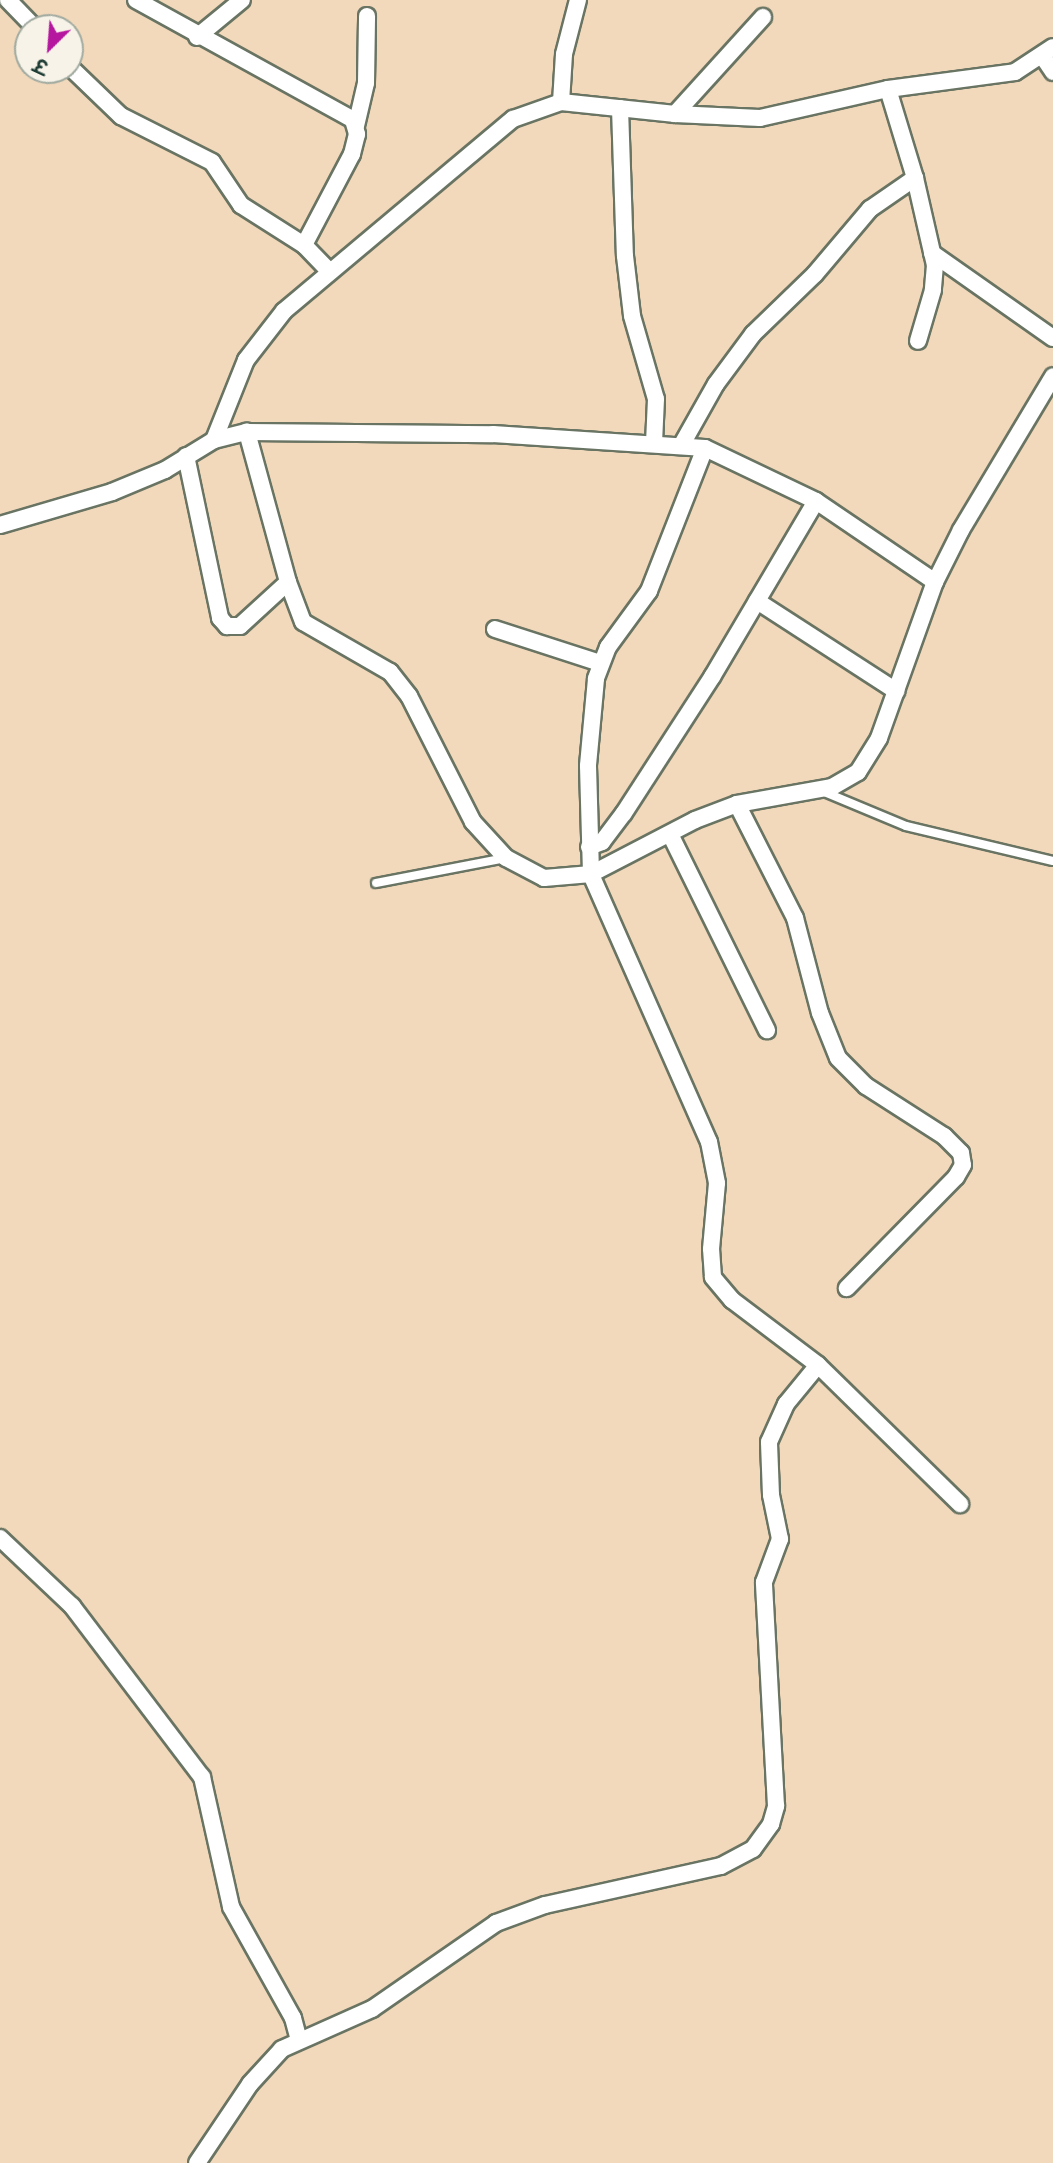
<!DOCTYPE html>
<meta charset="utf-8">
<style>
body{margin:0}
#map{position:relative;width:1053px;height:2163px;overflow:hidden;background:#f3d9bb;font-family:Delius,"Playpen Sans Deva",sans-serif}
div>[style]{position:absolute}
.roads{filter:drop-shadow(2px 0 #697463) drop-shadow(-2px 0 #697463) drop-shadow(0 2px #697463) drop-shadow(0 -2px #697463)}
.lane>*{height:8px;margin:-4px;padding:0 4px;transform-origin:4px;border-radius:4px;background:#fff}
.street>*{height:16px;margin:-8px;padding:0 8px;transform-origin:8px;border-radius:8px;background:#fff}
span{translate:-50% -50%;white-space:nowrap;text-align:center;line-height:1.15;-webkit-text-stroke:7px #f7f3e8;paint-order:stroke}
.north{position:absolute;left:14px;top:14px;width:70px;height:70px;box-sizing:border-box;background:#f7f3e8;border:2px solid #a1aaa0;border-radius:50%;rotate:205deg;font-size:19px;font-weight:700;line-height:28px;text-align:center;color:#1f3d34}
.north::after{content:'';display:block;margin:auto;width:24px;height:32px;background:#b5179e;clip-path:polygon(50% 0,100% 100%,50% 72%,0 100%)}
</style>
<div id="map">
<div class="roads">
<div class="lane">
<i style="left:822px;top:791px;width:91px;rotate:22.6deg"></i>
<i style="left:906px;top:826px;width:151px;rotate:13.4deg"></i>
<i style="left:376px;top:883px;width:132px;rotate:-10.9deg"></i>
</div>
<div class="street">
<i style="left:8px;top:0;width:39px;rotate:46deg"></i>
<i style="left:136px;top:0;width:248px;rotate:28.9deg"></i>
<i style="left:353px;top:120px;width:15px;rotate:74deg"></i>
<i style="left:357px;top:134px;width:21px;rotate:104deg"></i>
<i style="left:352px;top:154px;width:103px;rotate:117.8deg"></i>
<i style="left:304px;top:245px;width:37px;rotate:46deg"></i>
<i style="left:197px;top:37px;width:58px;rotate:-39.4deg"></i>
<i style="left:1043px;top:57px;width:18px;rotate:56deg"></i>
<i style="left:70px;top:67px;width:71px;rotate:43.9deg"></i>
<i style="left:121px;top:116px;width:102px;rotate:26.8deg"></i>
<i style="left:212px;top:162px;width:52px;rotate:56deg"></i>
<i style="left:241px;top:205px;width:75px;rotate:32.4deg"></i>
<i style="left:561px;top:102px;width:48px;rotate:-86.4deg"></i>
<i style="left:564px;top:54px;width:56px;rotate:-75.5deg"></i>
<i style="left:620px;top:108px;width:148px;rotate:88.1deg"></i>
<i style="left:625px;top:256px;width:60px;rotate:83.3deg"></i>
<i style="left:632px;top:316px;width:86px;rotate:73.9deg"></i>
<i style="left:656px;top:399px;width:44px;rotate:92.6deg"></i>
<i style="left:675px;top:114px;width:85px;rotate:2.7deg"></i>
<i style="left:760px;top:118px;width:131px;rotate:-12.8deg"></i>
<i style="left:356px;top:126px;width:44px;rotate:-76.9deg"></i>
<i style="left:366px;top:83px;width:67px;rotate:-89.1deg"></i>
<i style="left:915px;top:178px;width:89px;rotate:77.1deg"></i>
<i style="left:935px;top:265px;width:25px;rotate:95deg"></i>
<i style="left:933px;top:290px;width:53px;rotate:106.4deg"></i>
<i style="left:932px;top:253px;width:148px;rotate:35.1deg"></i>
<i style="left:214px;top:440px;width:86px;rotate:-68.2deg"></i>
<i style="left:246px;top:360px;width:62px;rotate:-52.2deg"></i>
<i style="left:284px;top:311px;width:299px;rotate:-40deg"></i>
<i style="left:513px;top:119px;width:51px;rotate:-19.5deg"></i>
<i style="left:561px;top:102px;width:115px;rotate:6deg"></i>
<i style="left:675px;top:114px;width:131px;rotate:-47.8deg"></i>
<i style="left:681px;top:446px;width:71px;rotate:-60.6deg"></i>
<i style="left:716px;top:384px;width:62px;rotate:-53.5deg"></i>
<i style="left:753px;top:334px;width:86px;rotate:-44.1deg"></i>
<i style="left:815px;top:274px;width:85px;rotate:-49.8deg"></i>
<i style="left:870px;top:209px;width:55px;rotate:-34.6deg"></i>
<i style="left:915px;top:178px;width:93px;rotate:-106.9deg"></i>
<i style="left:888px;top:89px;width:128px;rotate:-7.6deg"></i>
<i style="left:1015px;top:72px;width:45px;rotate:-33.3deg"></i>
<i style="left:705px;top:448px;width:123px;rotate:25.5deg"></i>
<i style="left:186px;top:456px;width:166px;rotate:78.1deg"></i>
<i style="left:220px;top:618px;width:11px;rotate:49deg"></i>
<i style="left:227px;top:626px;width:13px"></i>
<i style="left:240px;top:626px;width:65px;rotate:-42.5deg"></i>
<i style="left:288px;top:582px;width:156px;rotate:-105.3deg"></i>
<i style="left:0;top:525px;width:117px;rotate:-16.4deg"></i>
<i style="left:112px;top:492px;width:57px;rotate:-22.5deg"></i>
<i style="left:165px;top:470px;width:57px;rotate:-31.5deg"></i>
<i style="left:214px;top:440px;width:34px;rotate:-14deg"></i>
<i style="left:247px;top:432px;width:246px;rotate:0.5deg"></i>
<i style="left:493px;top:434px;width:212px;rotate:3.8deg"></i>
<i style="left:705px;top:448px;width:154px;rotate:111.4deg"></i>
<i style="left:649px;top:591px;width:69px;rotate:126.2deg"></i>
<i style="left:608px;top:647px;width:34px;rotate:111deg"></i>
<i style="left:596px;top:679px;width:87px;rotate:95.3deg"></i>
<i style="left:588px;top:766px;width:108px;rotate:88.4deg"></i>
<i style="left:591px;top:874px;width:47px;rotate:175.1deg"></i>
<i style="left:544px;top:878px;width:43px;rotate:-152.2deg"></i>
<i style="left:506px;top:858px;width:49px;rotate:-132.5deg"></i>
<i style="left:473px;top:822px;width:141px;rotate:-116.9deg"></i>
<i style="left:409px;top:696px;width:31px;rotate:-128deg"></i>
<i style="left:390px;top:672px;width:100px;rotate:-150.1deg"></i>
<i style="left:303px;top:622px;width:43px;rotate:-110.6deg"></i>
<i style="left:757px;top:601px;width:166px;rotate:32.9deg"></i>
<i style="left:495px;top:629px;width:110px;rotate:17.9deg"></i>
<i style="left:737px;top:804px;width:128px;rotate:63deg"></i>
<i style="left:795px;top:918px;width:98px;rotate:75.3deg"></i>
<i style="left:820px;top:1013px;width:48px;rotate:68.2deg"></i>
<i style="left:838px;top:1058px;width:40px;rotate:45deg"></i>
<i style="left:866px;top:1086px;width:93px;rotate:32.7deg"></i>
<i style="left:944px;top:1136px;width:24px;rotate:45deg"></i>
<i style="left:961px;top:1153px;width:12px;rotate:81deg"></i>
<i style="left:963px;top:1165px;width:14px;rotate:120deg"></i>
<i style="left:956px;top:1177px;width:156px;rotate:134.5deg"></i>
<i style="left:670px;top:834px;width:219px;rotate:63.7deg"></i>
<i style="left:589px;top:847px;width:14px;rotate:-21deg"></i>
<i style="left:602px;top:842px;width:36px;rotate:-53deg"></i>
<i style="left:624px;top:813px;width:162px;rotate:-57.1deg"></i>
<i style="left:712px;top:677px;width:204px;rotate:-59.4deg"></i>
<i style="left:816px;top:501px;width:144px;rotate:34.2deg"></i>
<i style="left:818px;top:1365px;width:199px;rotate:44.4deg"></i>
<i style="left:0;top:1538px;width:99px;rotate:43.4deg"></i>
<i style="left:72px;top:1606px;width:215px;rotate:52.8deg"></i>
<i style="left:202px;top:1777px;width:133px;rotate:77.4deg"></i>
<i style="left:231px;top:1907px;width:127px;rotate:60.8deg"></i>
<i style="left:293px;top:2018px;width:23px;rotate:75deg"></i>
<i style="left:197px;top:2163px;width:95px;rotate:-56.1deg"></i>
<i style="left:250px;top:2084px;width:47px;rotate:-47.6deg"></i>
<i style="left:282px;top:2049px;width:98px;rotate:-24deg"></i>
<i style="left:372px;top:2009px;width:151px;rotate:-34.7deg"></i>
<i style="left:496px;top:1923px;width:52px;rotate:-20.2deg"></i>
<i style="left:545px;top:1905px;width:180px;rotate:-12.5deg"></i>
<i style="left:721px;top:1866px;width:36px;rotate:-28deg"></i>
<i style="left:753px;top:1849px;width:31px;rotate:-54deg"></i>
<i style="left:771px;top:1824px;width:19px;rotate:-74deg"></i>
<i style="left:776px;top:1806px;width:224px;rotate:-93.1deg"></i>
<i style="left:764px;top:1582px;width:46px;rotate:-69.6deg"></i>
<i style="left:780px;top:1539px;width:45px;rotate:-101.6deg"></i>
<i style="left:771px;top:1495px;width:53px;rotate:-92.2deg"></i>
<i style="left:769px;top:1442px;width:42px;rotate:-65.9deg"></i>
<i style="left:786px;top:1404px;width:50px;rotate:-50.6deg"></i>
<i style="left:818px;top:1365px;width:108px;rotate:-142.9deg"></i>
<i style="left:732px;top:1300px;width:30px;rotate:-130deg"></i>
<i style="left:713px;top:1277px;width:28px;rotate:-94deg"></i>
<i style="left:711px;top:1249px;width:66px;rotate:-84.8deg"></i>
<i style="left:717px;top:1183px;width:42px;rotate:-101deg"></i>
<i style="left:709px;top:1142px;width:293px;rotate:-113.8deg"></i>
<i style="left:591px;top:874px;width:117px;rotate:-27.4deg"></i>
<i style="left:695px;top:820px;width:45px;rotate:-20.9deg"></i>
<i style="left:737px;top:804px;width:97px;rotate:-10.1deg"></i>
<i style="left:832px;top:787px;width:30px;rotate:-30deg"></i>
<i style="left:858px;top:772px;width:40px;rotate:-58deg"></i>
<i style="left:879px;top:738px;width:166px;rotate:-70.3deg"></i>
<i style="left:935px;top:582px;width:58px;rotate:-63.4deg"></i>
<i style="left:961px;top:530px;width:179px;rotate:-59.1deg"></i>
</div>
</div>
<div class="north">उ</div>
</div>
